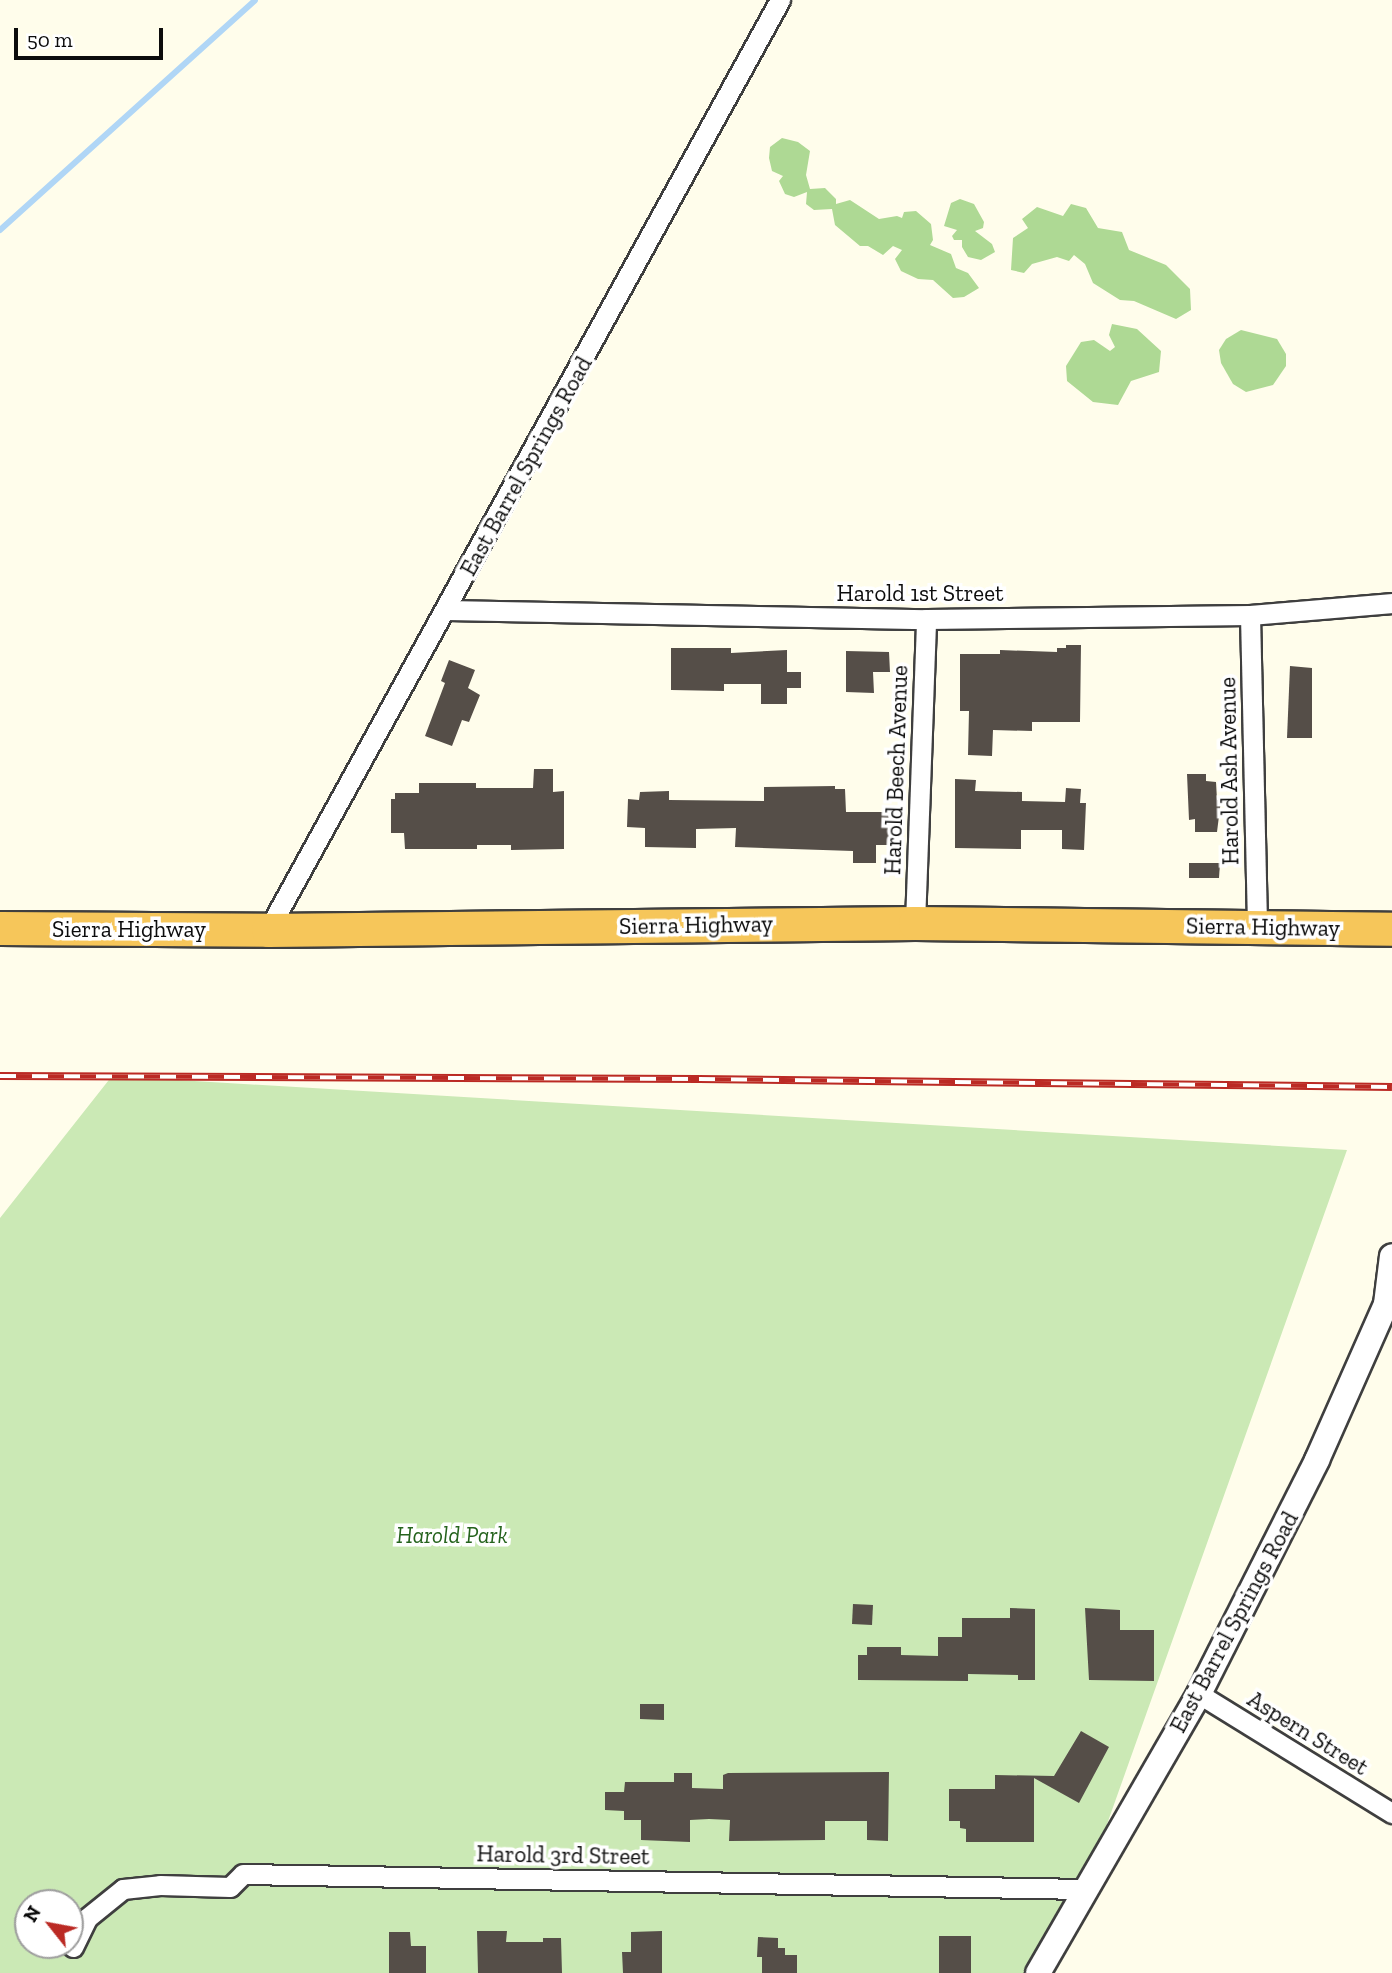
<!DOCTYPE html>
<style>
body{margin:0}
#map{position:relative;width:1392px;height:1973px;overflow:hidden;background:#fffdeb;font-family:"Zilla Slab",serif}
div>[style]{position:absolute}
.green>*{inset:0;background:#cbe9b5}
.forest>*{inset:0;background:#aed994}
.stream>*{height:6px;margin:-3px;padding:0 3px;transform-origin:3px;border-radius:3px;background:#b0d6f6}
.building>*{inset:0;background:#554e48}
.roads{filter:drop-shadow(2px 0 #3f3f3f) drop-shadow(-2px 0 #3f3f3f) drop-shadow(0 2px #3f3f3f) drop-shadow(0 -2px #3f3f3f)}
.minor>*{height:19px;margin:-9.5px;padding:0 9.5px;transform-origin:9.5px;border-radius:9.5px;background:#fff}
.tertiary>*{height:24px;margin:-12px;padding:0 12px;transform-origin:12px;border-radius:12px;background:#fff}
.trunk>*{height:33px;margin:-16.5px;padding:0 16.5px;transform-origin:16.5px;border-radius:16.5px;background:#f6c65a}
.rail>*{height:8px;margin-top:-4px;transform-origin:0;background:repeating-linear-gradient(90deg,#fff 0 16px,#bb2a24 0 32px);box-sizing:border-box;border-block:2px solid #bb2a24}
span{translate:-50% -50%;white-space:nowrap;text-align:center;line-height:1.15;-webkit-text-stroke:7px #fff;paint-order:stroke}
.street-label{font-size:23px;color:#0c0c0c}
.park-label{font-size:23px;color:#25631d;font-style:italic}
.north{position:absolute;left:14px;top:1889px;width:70px;height:70px;box-sizing:border-box;background:#fff;border:2px solid #9e9e9e;border-radius:50%;rotate:301deg;font-size:19px;font-weight:700;line-height:28px;text-align:center;color:#0c0c0c}
.north::after{content:'';display:block;margin:auto;width:24px;height:32px;background:#bb2a24;clip-path:polygon(50% 0,100% 100%,50% 72%,0 100%)}
.scale{position:absolute;left:14px;top:28px;width:149px;height:32px;box-sizing:border-box;border:4px solid #0c0c0c;border-top:0;padding-left:9px;font-size:21px;line-height:24px;white-space:nowrap;color:#0c0c0c;-webkit-text-stroke:5px #fff;paint-order:stroke}
</style>
<div id="map">
<div class="green">
<i style="clip-path:polygon(evenodd,112px 1076px,1347px 1150px,1054px 1973px,0 1973px,0 1218px,112px 1076px,28px 1903px,70px 1903px,70px 1945px,28px 1945px,28px 1903px)"></i>
</div>
<div class="forest">
<i style="clip-path:polygon(782px 138px,798px 142px,810px 151px,806px 175px,810px 189px,825px 188px,836px 199px,836px 204px,850px 200px,879px 219px,897px 216px,902px 218px,904px 212px,916px 211px,931px 224px,933px 240px,930px 245px,951px 254px,956px 268px,968px 273px,979px 288px,964px 297px,953px 298px,933px 280px,918px 279px,901px 271px,895px 259px,902px 250px,893px 246px,883px 255px,868px 246px,860px 246px,835px 225px,832px 209px,814px 210px,806px 204px,807px 192px,794px 197px,785px 194px,779px 181px,783px 176px,772px 171px,769px 158px,770px 147px)"></i>
<i style="clip-path:polygon(960px 199px,974px 204px,984px 222px,983px 228px,975px 231px,992px 244px,995px 252px,981px 260px,968px 257px,962px 247px,962px 240px,954px 240px,952px 236px,957px 230px,944px 226px,951px 203px)"></i>
<i style="clip-path:polygon(1071px 204px,1086px 208px,1098px 228px,1122px 232px,1129px 250px,1166px 265px,1190px 289px,1191px 310px,1176px 319px,1134px 301px,1120px 300px,1093px 283px,1085px 264px,1074px 255px,1069px 261px,1057px 257px,1032px 264px,1024px 273px,1011px 270px,1013px 238px,1028px 228px,1022px 219px,1037px 207px,1063px 216px)"></i>
<i style="clip-path:polygon(1112px 324px,1137px 329px,1161px 351px,1159px 372px,1131px 381px,1118px 405px,1093px 402px,1067px 381px,1066px 366px,1081px 342px,1094px 340px,1110px 351px,1115px 347px,1109px 335px)"></i>
<i style="clip-path:polygon(1241px 330px,1277px 339px,1286px 354px,1286px 366px,1273px 385px,1246px 392px,1233px 384px,1221px 363px,1219px 350px,1226px 339px)"></i>
</div>
<div class="stream">
<i style="left:0;top:230px;width:343px;rotate:-42deg"></i>
</div>
<div class="building">
<i style="clip-path:polygon(1066px 645px,1081px 645px,1080px 722px,1032px 722px,1032px 731px,993px 730px,992px 756px,968px 755px,969px 711px,960px 711px,960px 654px,1000px 654px,1000px 650px,1057px 652px,1057px 648px,1066px 648px)"></i>
<i style="clip-path:polygon(671px 648px,731px 648px,731px 653px,787px 650px,787px 672px,801px 672px,801px 688px,787px 688px,787px 704px,761px 704px,761px 684px,724px 684px,724px 691px,671px 690px)"></i>
<i style="clip-path:polygon(846px 651px,889px 652px,890px 672px,873px 672px,874px 693px,846px 692px)"></i>
<i style="clip-path:polygon(449px 660px,475px 670px,468px 688px,480px 695px,469px 722px,462px 720px,452px 746px,425px 736px,445px 683px,441px 681px)"></i>
<i style="clip-path:polygon(1290px 666px,1312px 668px,1312px 738px,1287px 738px)"></i>
<i style="clip-path:polygon(534px 769px,553px 769px,553px 792px,564px 791px,564px 849px,511px 850px,511px 845px,477px 845px,477px 849px,405px 849px,404px 833px,391px 833px,391px 799px,395px 799px,395px 793px,419px 793px,419px 783px,476px 783px,476px 788px,533px 788px)"></i>
<i style="clip-path:polygon(1187px 774px,1206px 774px,1206px 781px,1216px 782px,1217px 800px,1221px 800px,1217px 832px,1195px 832px,1195px 819px,1189px 820px)"></i>
<i style="clip-path:polygon(955px 779px,976px 780px,975px 791px,1022px 792px,1022px 801px,1065px 802px,1066px 788px,1081px 789px,1080px 803px,1086px 803px,1084px 850px,1062px 849px,1062px 830px,1021px 830px,1021px 849px,955px 848px)"></i>
<i style="clip-path:polygon(835px 786px,835px 789px,845px 789px,846px 812px,892px 812px,892px 845px,876px 845px,876px 863px,853px 863px,853px 851px,735px 847px,736px 828px,696px 829px,696px 848px,645px 847px,645px 828px,627px 827px,628px 799px,639px 800px,640px 792px,669px 791px,669px 800px,764px 801px,764px 787px)"></i>
<i style="clip-path:polygon(1189px 863px,1220px 863px,1219px 878px,1189px 878px)"></i>
<i style="clip-path:polygon(853px 1604px,873px 1605px,872px 1625px,852px 1624px)"></i>
<i style="clip-path:polygon(1010px 1608px,1035px 1609px,1035px 1680px,1018px 1680px,1018px 1675px,968px 1674px,968px 1681px,858px 1680px,858px 1655px,867px 1655px,867px 1647px,901px 1647px,901px 1655px,938px 1656px,938px 1637px,962px 1637px,962px 1618px,1010px 1618px)"></i>
<i style="clip-path:polygon(1085px 1608px,1120px 1610px,1120px 1630px,1154px 1630px,1154px 1681px,1089px 1680px)"></i>
<i style="clip-path:polygon(640px 1704px,664px 1704px,664px 1720px,640px 1719px)"></i>
<i style="clip-path:polygon(1081px 1731px,1109px 1747px,1079px 1803px,1034px 1778px,1034px 1842px,966px 1842px,966px 1829px,960px 1828px,960px 1821px,949px 1821px,949px 1789px,995px 1789px,995px 1775px,1054px 1776px)"></i>
<i style="clip-path:polygon(889px 1772px,888px 1841px,867px 1840px,867px 1821px,825px 1821px,825px 1840px,729px 1841px,730px 1820px,709px 1819px,690px 1820px,690px 1842px,641px 1840px,641px 1820px,624px 1820px,624px 1811px,605px 1810px,605px 1792px,624px 1792px,625px 1782px,674px 1782px,674px 1773px,692px 1773px,692px 1788px,723px 1789px,723px 1775px,728px 1773px)"></i>
<i style="clip-path:polygon(477px 1931px,507px 1931px,506px 1942px,543px 1942px,543px 1938px,561px 1938px,562px 1973px,478px 1973px)"></i>
<i style="clip-path:polygon(662px 1931px,662px 1973px,623px 1973px,622px 1952px,631px 1952px,631px 1932px)"></i>
<i style="clip-path:polygon(389px 1932px,410px 1932px,411px 1946px,426px 1946px,426px 1973px,389px 1973px)"></i>
<i style="clip-path:polygon(939px 1936px,971px 1936px,971px 1973px,939px 1973px)"></i>
<i style="clip-path:polygon(758px 1937px,778px 1938px,778px 1948px,785px 1948px,785px 1955px,797px 1955px,797px 1973px,762px 1973px,762px 1957px,757px 1957px)"></i>
</div>
<div class="roads">
<div class="minor">
<i style="left:447px;top:610px;width:479px;rotate:1.1deg"></i>
<i style="left:926px;top:619px;width:324px;rotate:-0.7deg"></i>
<i style="left:1250px;top:615px;width:143px;rotate:-4.8deg"></i>
<i style="left:1250px;top:615px;width:312px;rotate:88.7deg"></i>
<i style="left:915px;top:923px;width:304px;rotate:-87.9deg"></i>
<i style="left:268px;top:930px;width:1062px;rotate:-61.17deg"></i>
<i style="left:1199px;top:1694px;width:227px;rotate:31.7deg"></i>
<i style="left:73px;top:1947px;width:32px;rotate:-64deg"></i>
<i style="left:87px;top:1918px;width:46px;rotate:-38.9deg"></i>
<i style="left:123px;top:1889px;width:37px;rotate:-6deg"></i>
<i style="left:160px;top:1885px;width:70px;rotate:1.6deg"></i>
<i style="left:230px;top:1887px;width:18px;rotate:-45deg"></i>
<i style="left:243px;top:1874px;width:844px;rotate:1.02deg"></i>
</div>
<div class="tertiary">
<i style="left:1038px;top:1973px;width:322px;rotate:-60deg"></i>
<i style="left:1199px;top:1694px;width:262px;rotate:-63.2deg"></i>
<i style="left:1317px;top:1460px;width:171px;rotate:-66.1deg"></i>
<i style="left:1386px;top:1304px;width:48px;rotate:-82.9deg"></i>
</div>
<div class="trunk">
<i style="left:0;top:928px;width:268px;rotate:0.4deg"></i>
<i style="left:268px;top:930px;width:647px;rotate:-0.62deg"></i>
<i style="left:915px;top:923px;width:477px;rotate:0.7deg"></i>
</div>
</div>
<div class="rail">
<i style="left:0;top:1076px;width:699px;rotate:0.25deg"></i>
<i style="left:699px;top:1079px;width:693px;rotate:0.66deg"></i>
</div>
<div class="street-label">
<span style="left:526px;top:466px;rotate:-61deg">East Barrel Springs Road</span>
<span style="left:920px;top:593px">Harold 1st Street</span>
<span style="left:896px;top:770px;rotate:-88deg">Harold Beech Avenue</span>
<span style="left:1229px;top:771px;rotate:-91deg">Harold Ash Avenue</span>
<span style="left:696px;top:925px;rotate:-1deg">Sierra Highway</span>
<span style="left:1263px;top:927px;rotate:1deg">Sierra Highway</span>
<span style="left:129px;top:929px">Sierra Highway</span>
<span style="left:1234px;top:1622px;rotate:-62deg">East Barrel Springs Road</span>
<span style="left:1308px;top:1733px;rotate:32deg">Aspern Street</span>
<span style="left:563px;top:1855px;rotate:1deg">Harold 3rd Street</span>
</div>
<div class="park-label">
<span style="left:452px;top:1535px">Harold Park</span>
</div>
<div class="north">N</div>
<div class="scale">50 m</div>
</div>
